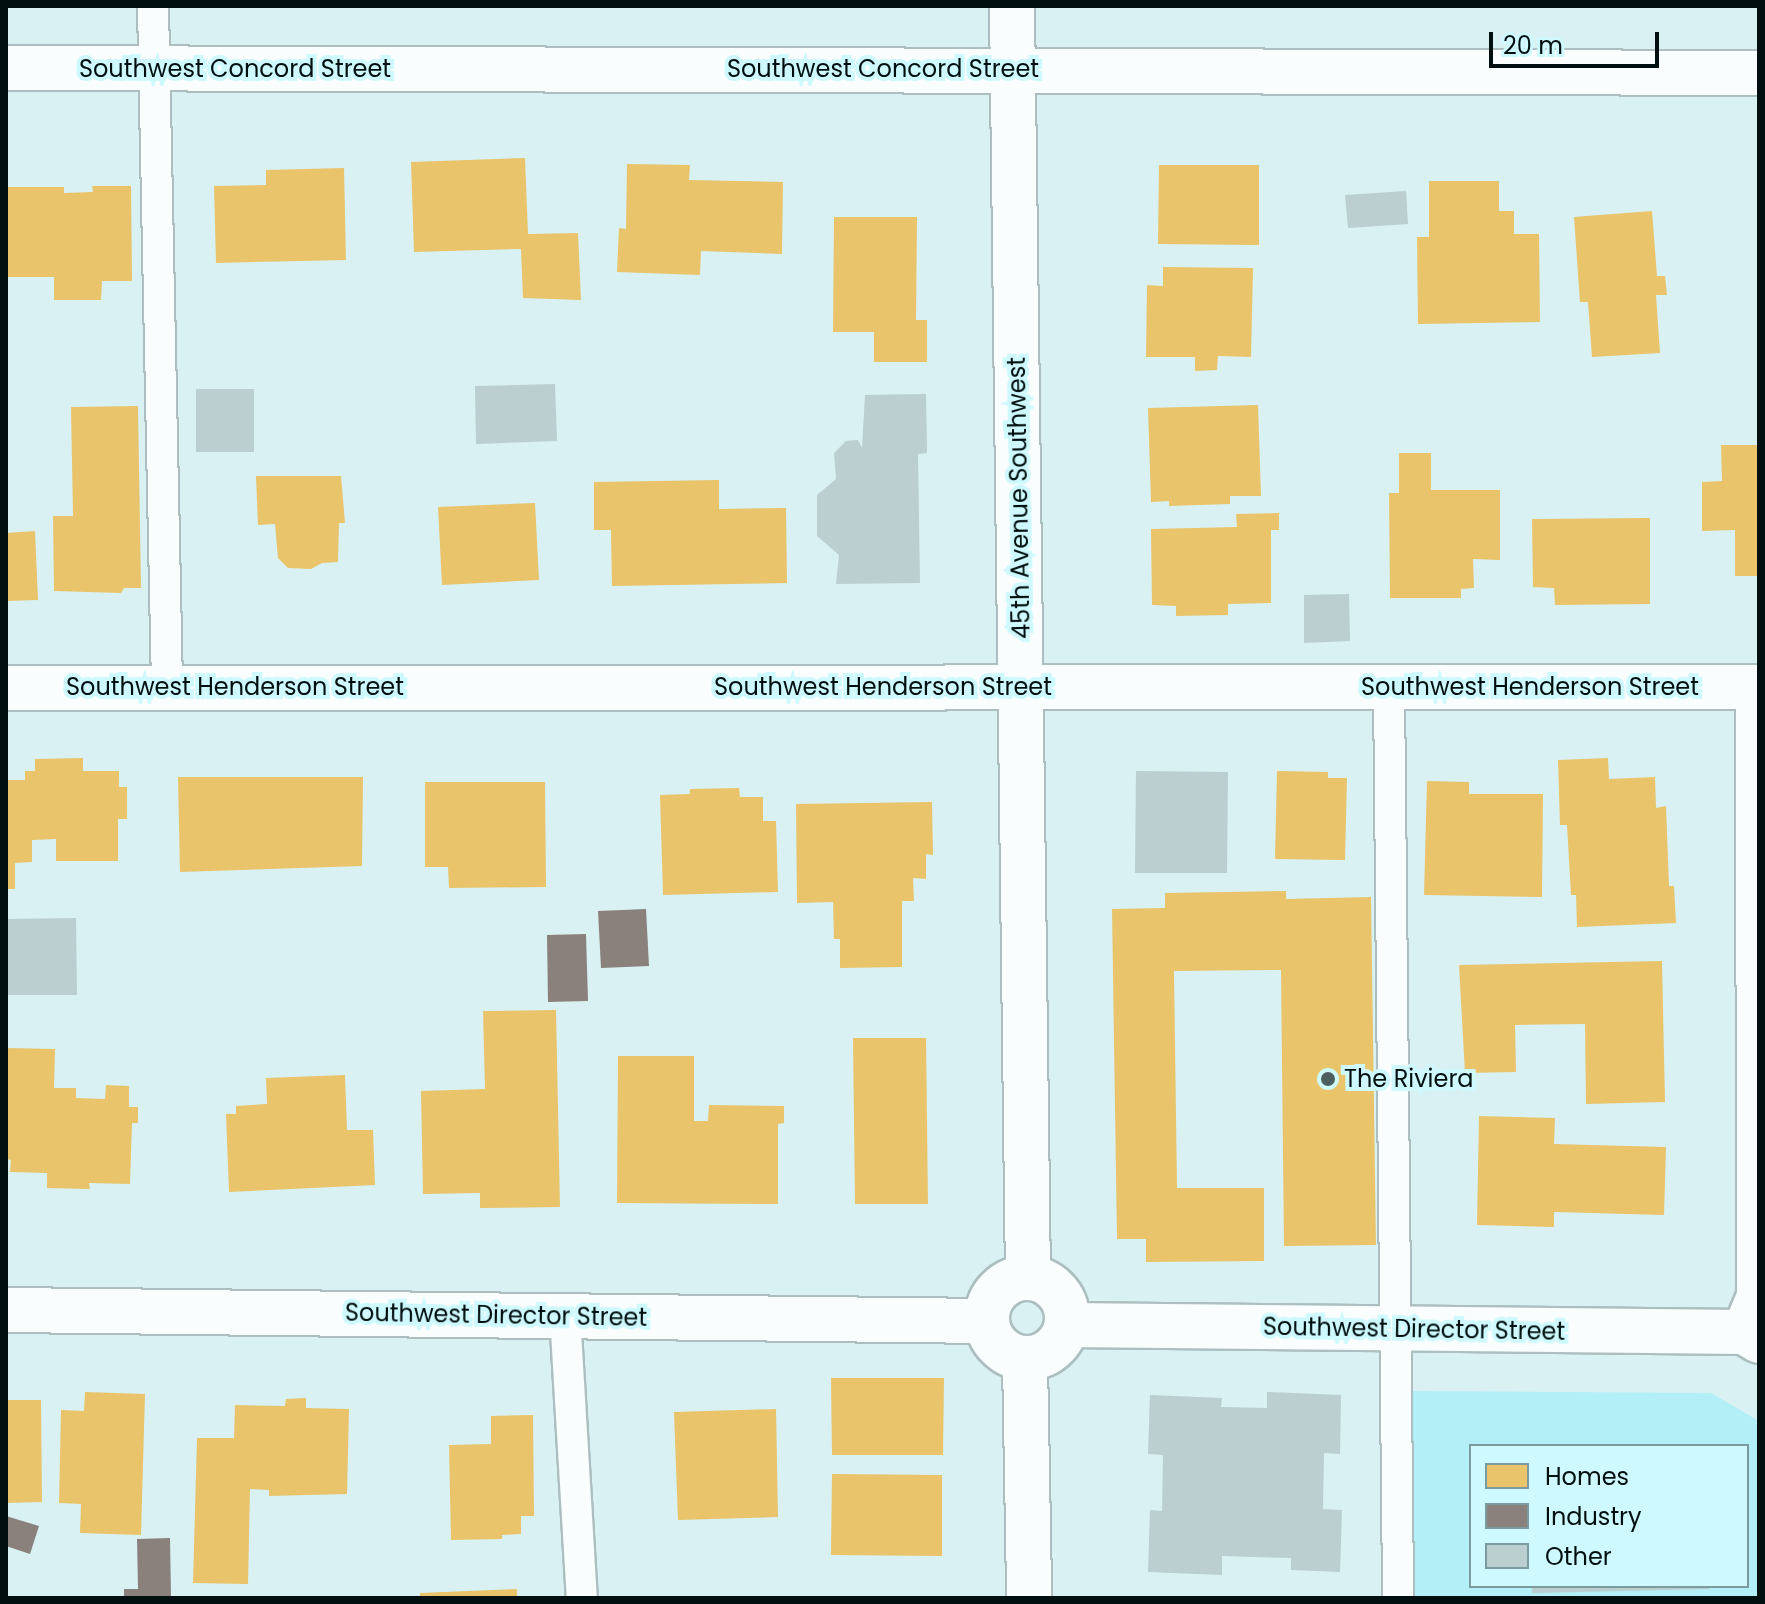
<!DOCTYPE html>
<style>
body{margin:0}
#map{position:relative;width:1765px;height:1604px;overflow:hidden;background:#d9f1f3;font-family:Poppins,sans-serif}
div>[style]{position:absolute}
.green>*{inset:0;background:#b2eff6}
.homes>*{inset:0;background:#e9c46a}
.industry>*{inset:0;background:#8a817c}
.building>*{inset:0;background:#bbced0}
.roads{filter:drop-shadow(2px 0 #acbec0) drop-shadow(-2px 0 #acbec0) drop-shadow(0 2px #acbec0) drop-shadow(0 -2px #acbec0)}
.lane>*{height:30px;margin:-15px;padding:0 15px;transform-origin:15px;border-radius:15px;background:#f9fdfd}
.street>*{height:44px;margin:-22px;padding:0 22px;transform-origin:22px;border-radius:22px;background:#f9fdfd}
.street>.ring{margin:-22px;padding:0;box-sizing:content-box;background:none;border:44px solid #f9fdfd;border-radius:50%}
.dots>*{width:22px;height:22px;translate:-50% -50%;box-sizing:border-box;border:4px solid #cef9fe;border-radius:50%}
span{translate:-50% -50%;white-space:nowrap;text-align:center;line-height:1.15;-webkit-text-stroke:8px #cef9fe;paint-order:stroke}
.street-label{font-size:24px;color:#020f10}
.poi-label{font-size:24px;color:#020f10}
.left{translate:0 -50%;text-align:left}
.frame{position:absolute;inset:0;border:8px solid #020f10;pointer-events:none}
.legend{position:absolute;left:1469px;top:1444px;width:280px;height:144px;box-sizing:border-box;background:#cef9fe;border:2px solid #7c9b9f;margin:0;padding:10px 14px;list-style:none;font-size:24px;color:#020f10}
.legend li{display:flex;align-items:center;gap:16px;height:40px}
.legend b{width:40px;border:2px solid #7c9b9f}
.scale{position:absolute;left:1489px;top:32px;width:170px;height:36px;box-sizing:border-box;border:4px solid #020f10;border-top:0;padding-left:10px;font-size:24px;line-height:28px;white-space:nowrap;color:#020f10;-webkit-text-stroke:6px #cef9fe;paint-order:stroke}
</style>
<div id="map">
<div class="green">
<i style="clip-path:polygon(evenodd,1409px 1391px,1711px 1393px,1759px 1421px,1759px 1598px,1412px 1598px,1409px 1391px,1471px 1446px,1747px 1446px,1747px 1586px,1471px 1586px,1471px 1446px)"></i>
</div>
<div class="homes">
<i style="clip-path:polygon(525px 158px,528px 234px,578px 233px,581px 300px,523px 298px,521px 249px,414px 252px,411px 162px)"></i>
<i style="clip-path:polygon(627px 164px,690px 165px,689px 180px,783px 182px,782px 254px,701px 251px,700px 275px,617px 272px,619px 228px,626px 229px)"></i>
<i style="clip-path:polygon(1159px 165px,1259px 165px,1259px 245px,1158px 244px)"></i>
<i style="clip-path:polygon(344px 168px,346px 260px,216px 263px,214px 186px,266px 185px,266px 170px)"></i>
<i style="clip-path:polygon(1429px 181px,1499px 181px,1499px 211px,1514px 211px,1514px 234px,1539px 234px,1540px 322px,1418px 324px,1417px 237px,1429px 237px)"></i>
<i style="clip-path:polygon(92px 186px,131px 186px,132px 281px,102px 281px,101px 300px,54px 300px,54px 277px,6px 277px,6px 187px,64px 187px,64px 193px,93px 192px)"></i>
<i style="clip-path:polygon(1652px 211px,1657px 276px,1665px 276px,1667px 295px,1656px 295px,1660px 353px,1592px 357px,1588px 302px,1580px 302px,1574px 217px)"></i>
<i style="clip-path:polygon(834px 217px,917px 217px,916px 320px,927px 320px,927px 362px,874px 362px,874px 332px,833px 332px)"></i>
<i style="clip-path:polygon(1163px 267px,1253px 268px,1251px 357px,1218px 356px,1217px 370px,1195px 371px,1195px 357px,1146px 357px,1147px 285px,1163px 286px)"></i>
<i style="clip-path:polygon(1258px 405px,1261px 496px,1230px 496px,1230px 504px,1169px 506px,1169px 501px,1151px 502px,1148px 408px)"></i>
<i style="clip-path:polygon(138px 406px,141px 588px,124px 588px,121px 593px,54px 591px,53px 516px,73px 516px,71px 407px)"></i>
<i style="clip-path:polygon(1721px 445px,1759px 445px,1759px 576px,1735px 576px,1735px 530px,1702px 531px,1702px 482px,1722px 481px)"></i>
<i style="clip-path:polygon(1399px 453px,1431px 453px,1431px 490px,1500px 490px,1500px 560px,1473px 559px,1474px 588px,1461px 589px,1461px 598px,1390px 598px,1389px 493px,1399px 493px)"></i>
<i style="clip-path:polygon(256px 476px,341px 476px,345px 523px,339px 523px,338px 562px,322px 563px,311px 569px,288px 568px,278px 558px,275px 524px,258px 525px)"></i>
<i style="clip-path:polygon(719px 480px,719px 509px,786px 508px,787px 583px,612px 586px,611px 530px,594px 530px,594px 482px)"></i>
<i style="clip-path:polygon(535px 503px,539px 580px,442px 585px,438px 507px)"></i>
<i style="clip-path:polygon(1279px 513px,1279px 530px,1271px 530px,1271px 603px,1228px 604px,1228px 615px,1176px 616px,1176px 606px,1152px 605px,1151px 529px,1237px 527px,1236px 514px)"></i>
<i style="clip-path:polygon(1650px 518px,1650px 604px,1555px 605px,1554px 588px,1533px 587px,1532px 519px)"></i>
<i style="clip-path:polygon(35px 531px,38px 600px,6px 601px,6px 533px)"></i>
<i style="clip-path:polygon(83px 758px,83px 771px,119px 771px,119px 787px,127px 787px,127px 819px,118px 819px,118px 861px,56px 861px,56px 839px,32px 840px,32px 862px,15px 863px,15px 889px,6px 889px,6px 780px,25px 780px,25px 771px,35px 771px,35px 759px)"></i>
<i style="clip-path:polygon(1608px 758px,1609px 779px,1655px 777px,1656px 808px,1666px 806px,1669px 886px,1674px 886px,1676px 923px,1577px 927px,1576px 895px,1571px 895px,1567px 825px,1560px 825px,1558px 760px)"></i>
<i style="clip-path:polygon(1277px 771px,1328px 772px,1328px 778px,1347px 778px,1345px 860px,1275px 859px)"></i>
<i style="clip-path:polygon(178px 777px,363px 777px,362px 866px,180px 872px)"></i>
<i style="clip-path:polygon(1427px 781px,1469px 782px,1469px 794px,1543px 794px,1542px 897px,1424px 895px)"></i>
<i style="clip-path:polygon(425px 782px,545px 782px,546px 887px,449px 888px,448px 867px,425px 867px)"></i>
<i style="clip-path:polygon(739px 788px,740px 797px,763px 797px,763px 821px,776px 821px,778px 892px,663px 895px,660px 795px,690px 794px,690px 789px)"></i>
<i style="clip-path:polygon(932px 802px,933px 855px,926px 854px,926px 879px,913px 878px,914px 901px,902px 901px,902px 967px,840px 968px,840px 939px,834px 939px,833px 902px,797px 903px,796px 804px)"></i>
<i style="clip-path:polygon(1286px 891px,1286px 899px,1371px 897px,1376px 1245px,1284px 1246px,1281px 970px,1174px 971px,1177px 1188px,1264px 1188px,1264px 1261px,1146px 1262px,1146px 1239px,1117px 1239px,1112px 909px,1165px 908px,1165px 893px)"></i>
<i style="clip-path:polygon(1662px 961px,1665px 1102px,1586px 1104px,1585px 1024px,1515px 1025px,1516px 1072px,1465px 1073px,1459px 965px)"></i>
<i style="clip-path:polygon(556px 1010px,560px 1207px,480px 1208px,480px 1193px,423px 1194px,421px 1091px,485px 1089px,483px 1011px)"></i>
<i style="clip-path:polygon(853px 1038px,926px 1038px,928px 1204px,855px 1204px)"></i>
<i style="clip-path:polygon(6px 1048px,55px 1049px,54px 1088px,76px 1088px,76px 1098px,105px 1099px,106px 1085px,129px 1086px,129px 1107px,138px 1107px,138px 1123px,132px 1123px,130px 1184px,89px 1183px,90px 1189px,47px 1188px,47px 1173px,10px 1172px,11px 1160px,6px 1159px)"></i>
<i style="clip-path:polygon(618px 1056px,694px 1056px,694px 1121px,708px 1121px,709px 1105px,784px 1106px,784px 1123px,778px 1124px,778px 1204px,617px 1203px)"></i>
<i style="clip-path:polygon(345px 1075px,347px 1130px,373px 1130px,375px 1185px,229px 1192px,226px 1114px,236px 1114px,236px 1106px,267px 1104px,266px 1078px)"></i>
<i style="clip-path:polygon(1479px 1116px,1555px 1118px,1554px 1144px,1666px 1147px,1664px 1215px,1554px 1212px,1554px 1227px,1477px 1225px)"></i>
<i style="clip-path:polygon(831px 1378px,944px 1378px,943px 1455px,832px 1455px)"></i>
<i style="clip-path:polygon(85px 1392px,145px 1394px,141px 1535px,80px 1533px,81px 1504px,59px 1503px,61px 1410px,84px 1411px)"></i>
<i style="clip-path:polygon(306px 1398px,306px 1408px,349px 1409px,347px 1494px,269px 1496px,269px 1490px,250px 1489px,248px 1584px,193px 1583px,197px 1438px,234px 1438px,235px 1405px,285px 1406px,286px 1399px)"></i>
<i style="clip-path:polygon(6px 1400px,41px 1400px,42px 1502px,6px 1503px)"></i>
<i style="clip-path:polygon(776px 1409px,778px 1517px,678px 1520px,674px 1412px)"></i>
<i style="clip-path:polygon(533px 1415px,534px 1516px,521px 1516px,521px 1534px,502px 1535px,502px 1539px,451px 1540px,449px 1445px,491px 1444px,491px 1416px)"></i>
<i style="clip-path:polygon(832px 1474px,942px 1475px,942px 1556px,831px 1555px)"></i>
<i style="clip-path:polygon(517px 1589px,517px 1598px,420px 1598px,420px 1593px)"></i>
</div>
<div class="industry">
<i style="clip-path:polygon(646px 909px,649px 966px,601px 968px,598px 911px)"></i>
<i style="clip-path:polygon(586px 934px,588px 1001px,548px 1002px,547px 935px)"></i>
<i style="clip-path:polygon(6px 1516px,39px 1526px,30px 1554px,6px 1546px)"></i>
<i style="clip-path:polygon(170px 1538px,171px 1598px,124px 1598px,124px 1589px,138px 1589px,137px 1539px)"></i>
</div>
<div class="building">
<i style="clip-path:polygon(1406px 191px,1408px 224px,1348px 228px,1345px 195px)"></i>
<i style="clip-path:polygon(555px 384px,557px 441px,476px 444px,475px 386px)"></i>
<i style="clip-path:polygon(196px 389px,254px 389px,254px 452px,196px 452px)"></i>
<i style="clip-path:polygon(926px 394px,927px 453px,918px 454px,920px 583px,836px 584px,839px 555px,817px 536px,817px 495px,836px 479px,834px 453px,846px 441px,858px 440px,862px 448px,865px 395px)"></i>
<i style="clip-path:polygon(1349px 594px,1350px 641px,1304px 643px,1304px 595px)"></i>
<i style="clip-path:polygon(1136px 771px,1228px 772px,1227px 873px,1135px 873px)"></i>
<i style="clip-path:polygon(76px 918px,77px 995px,6px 995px,6px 919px)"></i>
<i style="clip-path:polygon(1267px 1392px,1341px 1395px,1340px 1454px,1324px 1453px,1323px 1509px,1342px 1510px,1340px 1572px,1291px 1570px,1291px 1558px,1222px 1556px,1222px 1575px,1148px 1572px,1150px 1510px,1162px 1511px,1163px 1455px,1148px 1454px,1150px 1395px,1222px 1398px,1221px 1407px,1267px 1408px)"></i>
<i style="clip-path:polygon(1532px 1586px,1710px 1586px,1710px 1589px,1532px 1593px)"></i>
</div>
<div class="roads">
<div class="lane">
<i style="left:153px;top:6px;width:681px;rotate:88.82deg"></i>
<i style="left:1389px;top:687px;width:911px;rotate:89.43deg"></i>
<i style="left:565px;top:1315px;width:284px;rotate:86.6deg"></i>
</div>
<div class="street">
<i style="left:1012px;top:6px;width:1272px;rotate:89.28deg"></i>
<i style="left:6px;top:68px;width:1753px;rotate:0.16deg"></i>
<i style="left:6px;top:688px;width:1753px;rotate:-0.03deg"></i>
<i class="ring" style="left:987px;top:1278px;width:36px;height:36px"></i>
<i style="left:6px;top:1310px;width:980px;rotate:0.64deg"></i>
<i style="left:1067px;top:1325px;width:677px;rotate:0.59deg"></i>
<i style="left:1744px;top:1332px;width:17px;rotate:31deg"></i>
<i style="left:1744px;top:1332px;width:39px;rotate:-67deg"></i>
<i style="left:1759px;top:1296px;width:609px;rotate:-90.09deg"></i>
<i style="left:1025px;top:1359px;width:239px;rotate:89deg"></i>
</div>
</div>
<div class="dots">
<i style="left:1328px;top:1079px;background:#4d5e5f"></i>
</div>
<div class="street-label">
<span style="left:235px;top:69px">Southwest Concord Street</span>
<span style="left:883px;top:69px">Southwest Concord Street</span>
<span style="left:1019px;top:498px;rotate:-91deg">45th Avenue Southwest</span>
<span style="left:235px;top:687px">Southwest Henderson Street</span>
<span style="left:883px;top:687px">Southwest Henderson Street</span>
<span style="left:1530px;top:687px">Southwest Henderson Street</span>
<span style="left:496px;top:1315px;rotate:1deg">Southwest Director Street</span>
<span style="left:1414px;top:1329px;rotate:1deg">Southwest Director Street</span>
</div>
<div class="poi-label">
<span class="left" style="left:1344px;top:1079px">The Riviera</span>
</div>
<div class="frame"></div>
<ul class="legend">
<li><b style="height:22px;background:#e9c46a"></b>Homes</li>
<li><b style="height:22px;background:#8a817c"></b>Industry</li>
<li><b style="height:22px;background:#bbced0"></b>Other</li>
</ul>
<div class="scale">20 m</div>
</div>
